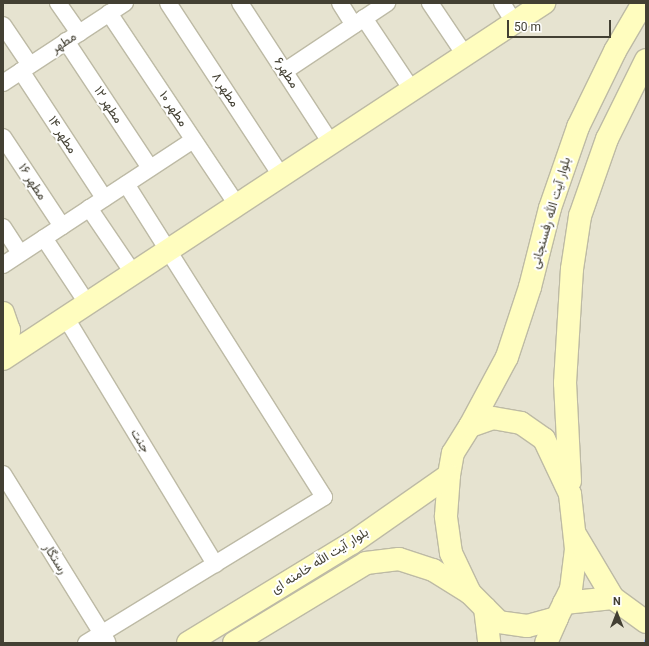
<!DOCTYPE html>
<meta charset="utf-8">
<style>
body{margin:0}
#map{position:relative;width:649px;height:646px;overflow:hidden;background:#f2f0e3;font-family:Roboto,Vazirmatn,sans-serif}
div>[style]{position:absolute}
.residential>*{inset:0;background:#e6e3d0}
.stream>*{height:4px;margin:-2px;padding:0 2px;transform-origin:2px;border-radius:2px;background:#9cbdf1}
.roads{filter:drop-shadow(1px 0 #bdbaa5) drop-shadow(-1px 0 #bdbaa5) drop-shadow(0 1px #bdbaa5) drop-shadow(0 -1px #bdbaa5)}
.street>*{height:16px;margin:-8px;padding:0 8px;transform-origin:8px;border-radius:8px;background:#fff}
.secondary>*{height:22px;margin:-11px;padding:0 11px;transform-origin:11px;border-radius:11px;background:#fffdbf}
span{translate:-50% -50%;white-space:nowrap;text-align:center;line-height:1.15;-webkit-text-stroke:4px #fff;paint-order:stroke}
.street-label{font-size:13px;color:#434033}
.frame{position:absolute;inset:0;border:4px solid #434033;pointer-events:none}
.north{position:absolute;left:597px;top:594px;width:40px;height:40px;-webkit-text-stroke:3px #fff;paint-order:stroke;rotate:0deg;font-size:11px;font-weight:700;line-height:16px;text-align:center;color:#434033}
.north::after{content:'';display:block;margin:auto;width:14px;height:18px;background:#434033;clip-path:polygon(50% 0,100% 100%,50% 72%,0 100%)}
.scale{position:absolute;left:507px;top:20px;width:104px;height:18px;box-sizing:border-box;border:2px solid #434033;border-top:0;padding-left:5px;font-size:12px;line-height:14px;white-space:nowrap;color:#434033;-webkit-text-stroke:3px #fff;paint-order:stroke}
</style>
<div id="map">
<div class="residential">
<i style="clip-path:polygon(3px 3px,646px 3px,646px 643px,3px 643px)"></i>
</div>
<div class="stream">
<i style="left:646px;top:643px;width:2px;rotate:-90deg"></i>
</div>
<div class="roads">
<div class="street">
<i style="left:58px;top:3px;width:37px;rotate:55deg"></i>
<i style="left:168px;top:3px;width:207px;rotate:56.8deg"></i>
<i style="left:240px;top:3px;width:167px;rotate:57deg"></i>
<i style="left:340px;top:3px;width:26px;rotate:58deg"></i>
<i style="left:430px;top:3px;width:63px;rotate:56.1deg"></i>
<i style="left:502px;top:3px;width:22px;rotate:58deg"></i>
<i style="left:109px;top:13px;width:231px;rotate:56.3deg"></i>
<i style="left:364px;top:18px;width:87px;rotate:56.3deg"></i>
<i style="left:3px;top:25px;width:48px;rotate:56deg"></i>
<i style="left:66px;top:41px;width:152px;rotate:56.5deg"></i>
<i style="left:21px;top:71px;width:152px;rotate:56.8deg"></i>
<i style="left:285px;top:71px;width:123px;rotate:-33.7deg"></i>
<i style="left:3px;top:83px;width:146px;rotate:-33.3deg"></i>
<i style="left:3px;top:137px;width:107px;rotate:56.5deg"></i>
<i style="left:89px;top:208px;width:78px;rotate:55.9deg"></i>
<i style="left:3px;top:227px;width:31px;rotate:57deg"></i>
<i style="left:44px;top:238px;width:78px;rotate:56.5deg"></i>
<i style="left:3px;top:265px;width:227px;rotate:-33.3deg"></i>
<i style="left:66px;top:318px;width:288px;rotate:58.8deg"></i>
<i style="left:3px;top:474px;width:198px;rotate:58.2deg"></i>
<i style="left:86px;top:643px;width:279px;rotate:-31.5deg"></i>
<i style="left:324px;top:497px;width:370px;rotate:-122.3deg"></i>
</div>
<div class="secondary">
<i style="left:3px;top:313px;width:18px;rotate:71deg"></i>
<i style="left:9px;top:330px;width:18px;rotate:96deg"></i>
<i style="left:7px;top:348px;width:9px;rotate:117deg"></i>
<i style="left:3px;top:359px;width:648px;rotate:-33.35deg"></i>
<i style="left:493px;top:418px;width:28px;rotate:10deg"></i>
<i style="left:521px;top:423px;width:28px;rotate:35deg"></i>
<i style="left:544px;top:439px;width:61px;rotate:64.7deg"></i>
<i style="left:570px;top:494px;width:55px;rotate:83.8deg"></i>
<i style="left:576px;top:549px;width:40px;rotate:97.1deg"></i>
<i style="left:571px;top:589px;width:32px;rotate:116deg"></i>
<i style="left:557px;top:618px;width:31px;rotate:165deg"></i>
<i style="left:527px;top:626px;width:28px;rotate:-172deg"></i>
<i style="left:499px;top:622px;width:41px;rotate:-135deg"></i>
<i style="left:470px;top:593px;width:44px;rotate:-115.4deg"></i>
<i style="left:451px;top:553px;width:37px;rotate:-98deg"></i>
<i style="left:446px;top:516px;width:41px;rotate:-85.8deg"></i>
<i style="left:449px;top:475px;width:22px;rotate:-80deg"></i>
<i style="left:453px;top:453px;width:32px;rotate:-58deg"></i>
<i style="left:470px;top:426px;width:24px;rotate:-19deg"></i>
<i style="left:470px;top:426px;width:78px;rotate:-61.8deg"></i>
<i style="left:507px;top:357px;width:74px;rotate:-71.8deg"></i>
<i style="left:530px;top:287px;width:81px;rotate:-75.8deg"></i>
<i style="left:550px;top:208px;width:86px;rotate:-70.9deg"></i>
<i style="left:578px;top:127px;width:85px;rotate:-64deg"></i>
<i style="left:615px;top:51px;width:56px;rotate:-59.7deg"></i>
<i style="left:570px;top:481px;width:98px;rotate:-92.9deg"></i>
<i style="left:565px;top:383px;width:114px;rotate:-86.5deg"></i>
<i style="left:572px;top:269px;width:54px;rotate:-81.4deg"></i>
<i style="left:580px;top:216px;width:82px;rotate:-70.7deg"></i>
<i style="left:607px;top:139px;width:88px;rotate:-63.7deg"></i>
<i style="left:575px;top:534px;width:74px;rotate:59.3deg"></i>
<i style="left:613px;top:598px;width:41px;rotate:36deg"></i>
<i style="left:564px;top:603px;width:49px;rotate:-5.8deg"></i>
<i style="left:485px;top:608px;width:35px;rotate:83deg"></i>
<i style="left:188px;top:643px;width:192px;rotate:-31.4deg"></i>
<i style="left:352px;top:543px;width:118px;rotate:-35deg"></i>
<i style="left:234px;top:643px;width:154px;rotate:-31.2deg"></i>
<i style="left:366px;top:563px;width:33px;rotate:-7deg"></i>
<i style="left:399px;top:559px;width:36px;rotate:18deg"></i>
<i style="left:433px;top:570px;width:44px;rotate:31.9deg"></i>
<i style="left:546px;top:643px;width:27px;rotate:-66deg"></i>
</div>
</div>
<div class="street-label">
<span style="left:64px;top:43px;rotate:-33deg">مطهر</span>
<span style="left:286px;top:73px;rotate:57deg">مطهر۶</span>
<span style="left:225px;top:90px;rotate:57deg">مطهر ۸</span>
<span style="left:108px;top:105px;rotate:57deg">مطهر ۱۲</span>
<span style="left:173px;top:109px;rotate:56deg">مطهر ۱۰</span>
<span style="left:62px;top:135px;rotate:57deg">مطهر ۱۴</span>
<span style="left:32px;top:182px;rotate:57deg">مطهر ۱۶</span>
<span style="left:551px;top:213px;rotate:-74deg">بلوار آیت الله رفسنجانی</span>
<span style="left:140px;top:441px;rotate:59deg">جنت</span>
<span style="left:55px;top:559px;rotate:58deg">رستگار</span>
<span style="left:320px;top:561px;rotate:-32deg">بلوار آیت الله خامنه ای</span>
</div>
<div class="frame"></div>
<div class="north">N</div>
<div class="scale">50 m</div>
</div>
